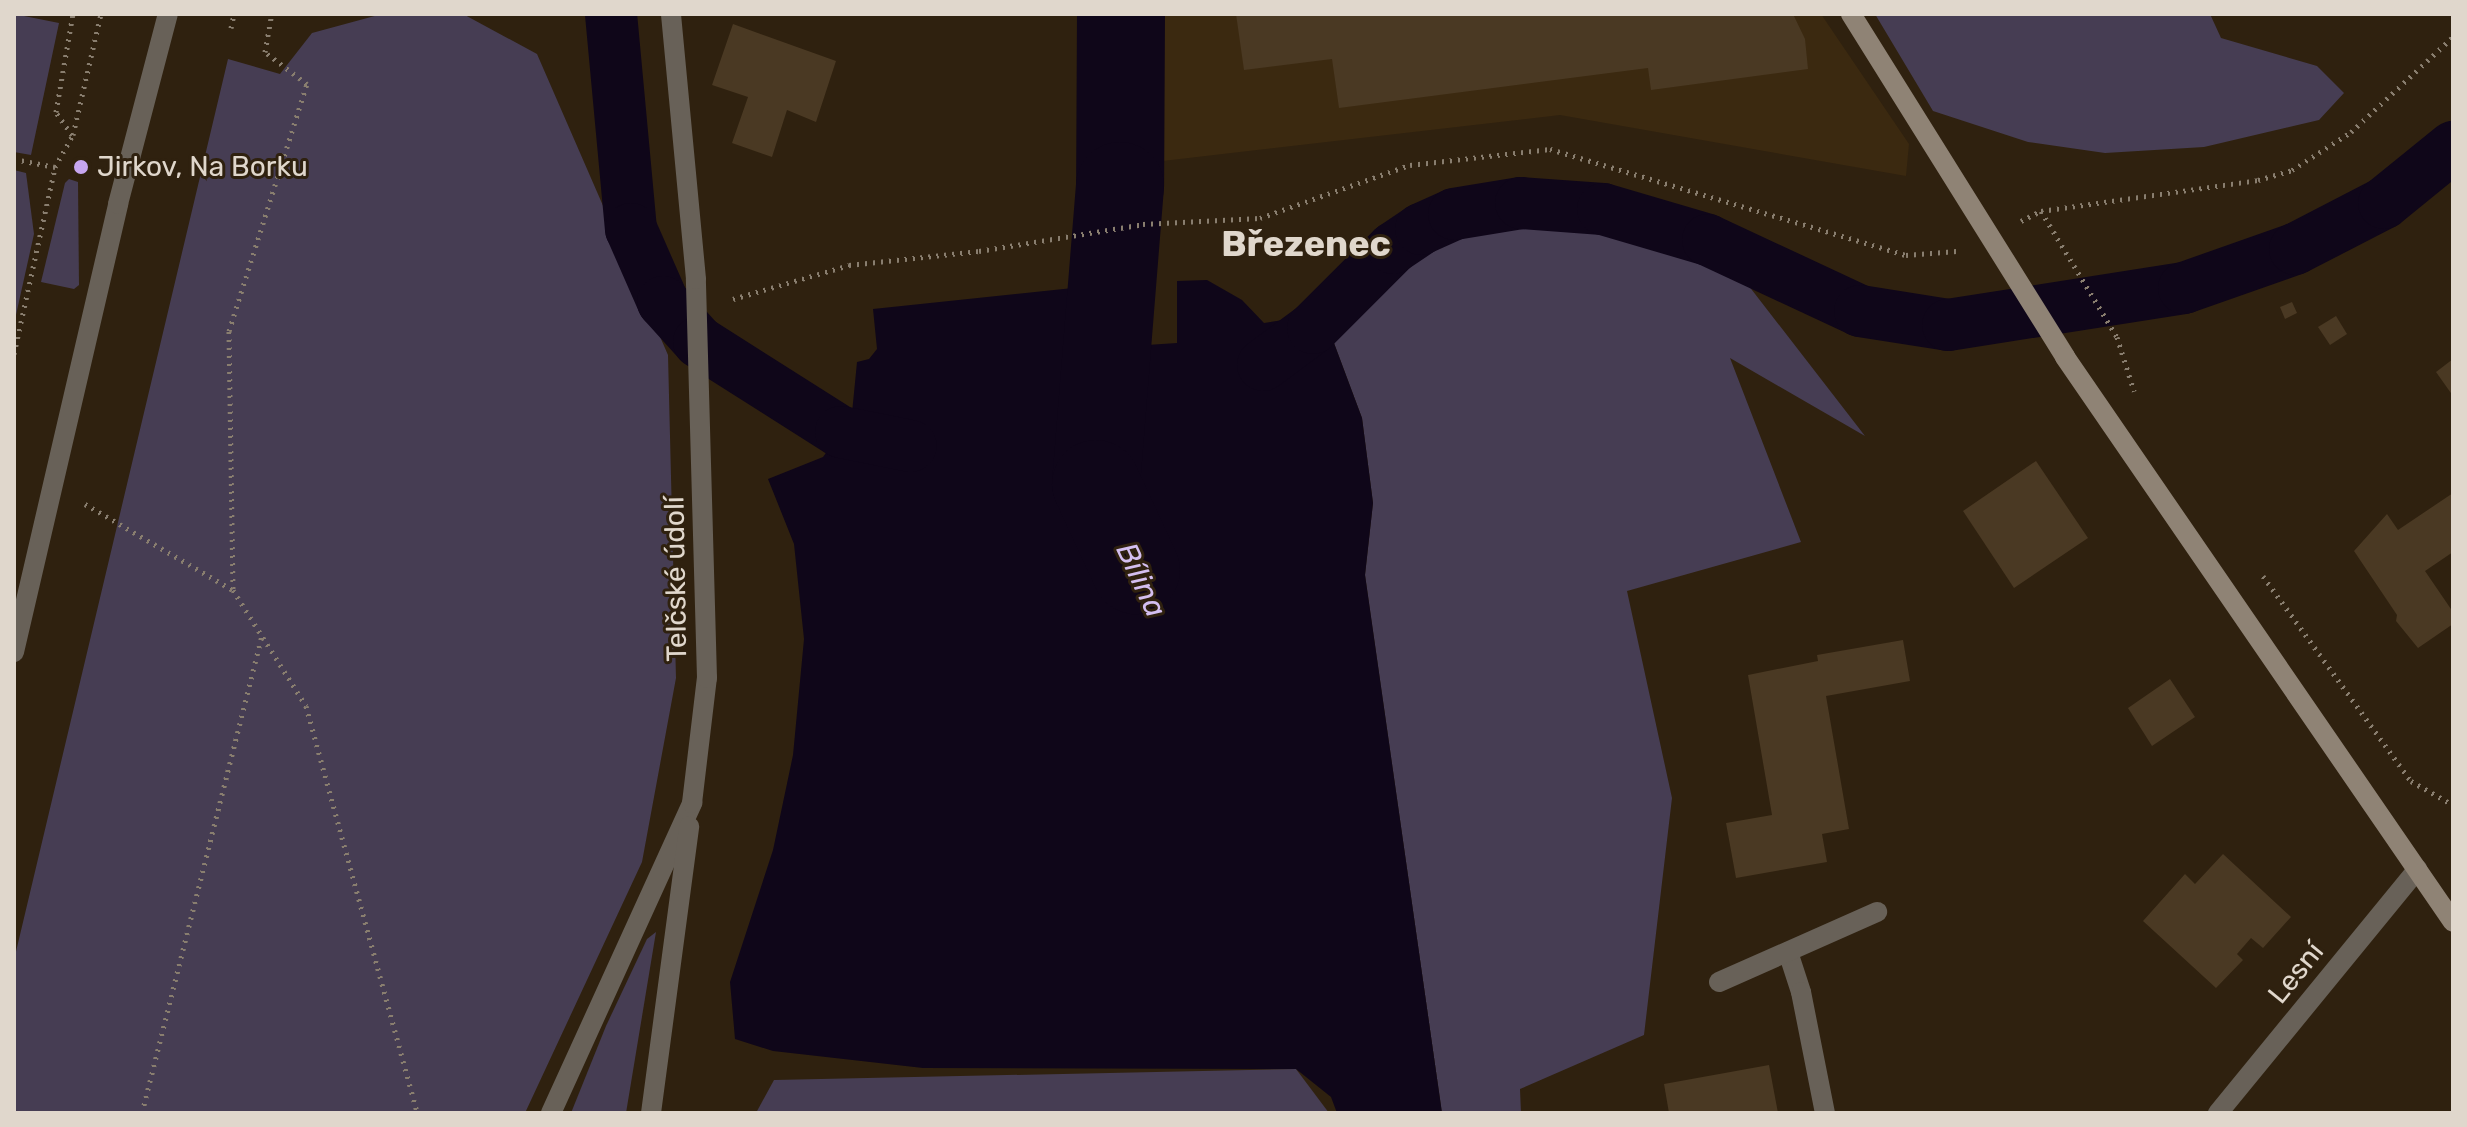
<!DOCTYPE html>
<meta charset="utf-8">
<style>
body{margin:0}
#map{position:relative;width:2467px;height:1127px;overflow:hidden;background:#2f210f;font-family:Rubik,sans-serif}
div>[style]{position:absolute}
.built>*{inset:0;background:#3b2910}
.green>*{inset:0;background:#463d53}
.water>*{inset:0;background:#0f0619}
.canal>*{height:52px;margin:-26px;padding:0 26px;transform-origin:26px;border-radius:26px;background:#0f0619}
.river>*{height:88px;margin:-44px;padding:0 44px;transform-origin:44px;border-radius:44px;background:#0f0619}
.building>*{inset:0;background:#4a3923}
.path>*{height:5px;margin-top:-2.5px;transform-origin:0;background:repeating-linear-gradient(90deg,#897e6f 0 2px,transparent 0 8px)}
.lane>*{height:20px;margin:-10px;padding:0 10px;transform-origin:10px;border-radius:10px;background:#686158}
.street>*{height:20px;margin:-10px;padding:0 10px;transform-origin:10px;border-radius:10px;background:#686158}
.secondary>*{height:20px;margin:-10px;padding:0 10px;transform-origin:10px;border-radius:10px;background:#8f8375}
.dots>*{width:22px;height:22px;translate:-50% -50%;box-sizing:border-box;border:4px solid #2f210f;border-radius:50%}
span{translate:-50% -50%;white-space:nowrap;text-align:center;line-height:1.15;-webkit-text-stroke:6px #2f210f;paint-order:stroke}
.poi-label{font-size:28px;color:#e0d7cc}
.left{translate:0 -50%;text-align:left}
.street-label{font-size:28px;color:#e0d7cc}
.water-label{font-size:30px;color:#d4bff0;font-style:italic}
.district-label{font-size:36px;color:#e0d7cc;font-weight:700}
.frame{position:absolute;inset:0;border:16px solid #e0d7cc;pointer-events:none}
</style>
<div id="map">
<div class="built">
<i style="clip-path:polygon(1146px 14px,1821px 14px,1909px 144px,1906px 176px,1560px 115px,1154px 162px)"></i>
</div>
<div class="green">
<i style="clip-path:polygon(14px 14px,59px 23px,31px 155px,14px 152px)"></i>
<i style="clip-path:polygon(382px 14px,463px 14px,537px 54px,668px 355px,676px 678px,642px 862px,525px 1113px,14px 1113px,14px 960px,228px 59px,280px 74px,312px 33px)"></i>
<i style="clip-path:polygon(1875px 14px,2210px 14px,2221px 38px,2317px 66px,2344px 93px,2319px 120px,2204px 147px,2105px 153px,2028px 142px,1933px 111px)"></i>
<i style="clip-path:polygon(14px 170px,26px 173px,34px 234px,14px 324px)"></i>
<i style="clip-path:polygon(69px 179px,78px 182px,79px 285px,74px 289px,41px 282px,65px 183px)"></i>
<i style="clip-path:polygon(1543px 215px,1609px 221px,1728px 259px,1865px 436px,1730px 358px,1801px 542px,1627px 591px,1672px 798px,1644px 1035px,1520px 1089px,1521px 1113px,1442px 1113px,1365px 575px,1373px 503px,1362px 418px,1328px 327px,1385px 267px,1422px 239px,1454px 227px)"></i>
<i style="clip-path:polygon(656px 932px,626px 1113px,571px 1113px,606px 1026px,647px 939px)"></i>
<i style="clip-path:polygon(1296px 1069px,1329px 1113px,756px 1113px,774px 1080px)"></i>
</div>
<div class="water">
<i style="clip-path:polygon(1207px 280px,1242px 300px,1264px 323px,1315px 315px,1328px 327px,1362px 418px,1373px 503px,1365px 575px,1442px 1113px,1337px 1113px,1331px 1097px,1296px 1069px,923px 1068px,773px 1051px,735px 1039px,730px 982px,773px 850px,793px 755px,804px 639px,794px 544px,768px 479px,823px 457px,841px 432px,852px 413px,857px 362px,869px 359px,877px 349px,873px 309px,1073px 288px,1073px 457px,1113px 461px,1136px 283px,1142px 284px,1147px 345px,1177px 343px,1177px 281px)"></i>
</div>
<div class="canal">
<i style="left:611px;top:14px;width:216px;rotate:84.7deg"></i>
<i style="left:631px;top:229px;width:80px;rotate:66.3deg"></i>
<i style="left:663px;top:302px;width:54px;rotate:48deg"></i>
<i style="left:699px;top:342px;width:168px;rotate:32.4deg"></i>
<i style="left:841px;top:432px;width:71px;rotate:11.3deg"></i>
<i style="left:1263px;top:365px;width:62px;rotate:-36.5deg"></i>
<i style="left:1313px;top:328px;width:113px;rotate:-45deg"></i>
<i style="left:1393px;top:248px;width:34px;rotate:-34deg"></i>
<i style="left:1421px;top:229px;width:36px;rotate:-24deg"></i>
<i style="left:1454px;top:214px;width:68px;rotate:-9.3deg"></i>
<i style="left:1521px;top:203px;width:82px;rotate:4.2deg"></i>
<i style="left:1603px;top:209px;width:109px;rotate:16.4deg"></i>
<i style="left:1708px;top:240px;width:168px;rotate:25deg"></i>
<i style="left:1860px;top:311px;width:89px;rotate:9deg"></i>
<i style="left:1948px;top:325px;width:239px;rotate:-8.9deg"></i>
<i style="left:2184px;top:288px;width:118px;rotate:-19.4deg"></i>
<i style="left:2295px;top:249px;width:100px;rotate:-27.3deg"></i>
<i style="left:2384px;top:203px;width:89px;rotate:-39.1deg"></i>
</div>
<div class="river">
<i style="left:1121px;top:14px;width:172px;rotate:90.3deg"></i>
<i style="left:1120px;top:186px;width:299px;rotate:94.6deg"></i>
<i style="left:1096px;top:484px;width:95px;rotate:65.1deg"></i>
</div>
<div class="building">
<i style="clip-path:polygon(1236px 14px,1793px 14px,1805px 39px,1808px 69px,1651px 90px,1648px 68px,1339px 108px,1332px 59px,1244px 70px)"></i>
<i style="clip-path:polygon(733px 24px,836px 61px,816px 122px,787px 110px,772px 157px,732px 143px,748px 97px,712px 85px)"></i>
<i style="clip-path:polygon(2292px 302px,2297px 313px,2285px 319px,2280px 307px)"></i>
<i style="clip-path:polygon(2336px 316px,2347px 334px,2330px 345px,2318px 327px)"></i>
<i style="clip-path:polygon(2453px 359px,2453px 396px,2436px 372px)"></i>
<i style="clip-path:polygon(2036px 461px,2088px 538px,2014px 588px,1963px 511px)"></i>
<i style="clip-path:polygon(2453px 493px,2453px 552px,2425px 571px,2453px 612px,2453px 624px,2418px 648px,2396px 621px,2397px 615px,2354px 551px,2387px 514px,2398px 530px)"></i>
<i style="clip-path:polygon(1903px 640px,1910px 681px,1826px 696px,1849px 829px,1822px 834px,1827px 862px,1736px 878px,1726px 823px,1772px 815px,1748px 675px,1818px 661px,1817px 655px)"></i>
<i style="clip-path:polygon(2170px 679px,2195px 717px,2152px 746px,2128px 708px)"></i>
<i style="clip-path:polygon(2223px 854px,2291px 917px,2263px 948px,2251px 938px,2237px 954px,2243px 960px,2216px 988px,2143px 921px,2185px 874px,2195px 884px)"></i>
<i style="clip-path:polygon(1769px 1065px,1778px 1113px,1669px 1113px,1664px 1084px)"></i>
</div>
<div class="path">
<i style="left:231px;top:28px;width:14px;rotate:-78deg"></i>
<i style="left:72px;top:135px;width:28px;rotate:-125deg"></i>
<i style="left:56px;top:112px;width:99px;rotate:-80.2deg"></i>
<i style="left:14px;top:159px;width:42px;rotate:11deg"></i>
<i style="left:2041px;top:211px;width:147px;rotate:58.9deg"></i>
<i style="left:2117px;top:337px;width:57px;rotate:72.5deg"></i>
<i style="left:2021px;top:221px;width:22px;rotate:-27deg"></i>
<i style="left:2041px;top:211px;width:219px;rotate:-8.1deg"></i>
<i style="left:2258px;top:180px;width:35px;rotate:-16deg"></i>
<i style="left:2292px;top:170px;width:70px;rotate:-32.8deg"></i>
<i style="left:2351px;top:132px;width:139px;rotate:-43deg"></i>
<i style="left:733px;top:299px;width:121px;rotate:-16.3deg"></i>
<i style="left:849px;top:265px;width:131px;rotate:-6.1deg"></i>
<i style="left:979px;top:251px;width:166px;rotate:-9.3deg"></i>
<i style="left:1143px;top:224px;width:117px;rotate:-2.9deg"></i>
<i style="left:1260px;top:218px;width:159px;rotate:-19.5deg"></i>
<i style="left:1410px;top:165px;width:141px;rotate:-6.5deg"></i>
<i style="left:1550px;top:149px;width:371px;rotate:16.6deg"></i>
<i style="left:1906px;top:255px;width:51px;rotate:-4.5deg"></i>
<i style="left:14px;top:354px;width:191px;rotate:-77.6deg"></i>
<i style="left:55px;top:167px;width:37px;rotate:-61deg"></i>
<i style="left:73px;top:135px;width:124px;rotate:-77deg"></i>
<i style="left:85px;top:504px;width:171px;rotate:30.2deg"></i>
<i style="left:233px;top:590px;width:137px;rotate:57.8deg"></i>
<i style="left:306px;top:706px;width:422px;rotate:74.7deg"></i>
<i style="left:2263px;top:576px;width:253px;rotate:54.2deg"></i>
<i style="left:2411px;top:781px;width:48px;rotate:29.7deg"></i>
<i style="left:233px;top:589px;width:258px;rotate:-90.9deg"></i>
<i style="left:229px;top:331px;width:259px;rotate:-72.5deg"></i>
<i style="left:307px;top:84px;width:53px;rotate:-142.7deg"></i>
<i style="left:265px;top:52px;width:39px;rotate:-80deg"></i>
<i style="left:142px;top:1113px;width:491px;rotate:-75.9deg"></i>
</div>
<div class="lane">
<i style="left:1788px;top:952px;width:42px;rotate:72deg"></i>
<i style="left:1801px;top:992px;width:123px;rotate:78.8deg"></i>
<i style="left:1719px;top:982px;width:173px;rotate:-23.9deg"></i>
</div>
<div class="street">
<i style="left:14px;top:652px;width:460px;rotate:-76.9deg"></i>
<i style="left:118px;top:204px;width:196px;rotate:-75.3deg"></i>
<i style="left:551px;top:1113px;width:341px;rotate:-65.5deg"></i>
<i style="left:692px;top:803px;width:126px;rotate:-83.2deg"></i>
<i style="left:707px;top:678px;width:399px;rotate:-91.6deg"></i>
<i style="left:696px;top:279px;width:266px;rotate:-95.4deg"></i>
<i style="left:651px;top:1113px;width:289px;rotate:-82.4deg"></i>
<i style="left:2218px;top:1113px;width:315px;rotate:-50.7deg"></i>
</div>
<div class="secondary">
<i style="left:1851px;top:14px;width:404px;rotate:58deg"></i>
<i style="left:2065px;top:357px;width:685px;rotate:55.52deg"></i>
</div>
<div class="dots">
<i style="left:81px;top:167px;background:#c7a6f0"></i>
</div>
<div class="poi-label">
<span class="left" style="left:97px;top:167px">Jirkov, Na Borku</span>
</div>
<div class="street-label">
<span style="left:676px;top:579px;rotate:-91deg">Telčské údolí</span>
<span style="left:2296px;top:973px;rotate:-51deg">Lesní</span>
</div>
<div class="water-label">
<span style="left:1141px;top:580px;rotate:65deg">Bílina</span>
</div>
<div class="district-label">
<span style="left:1306px;top:244px">Březenec</span>
</div>
<div class="frame"></div>
</div>
